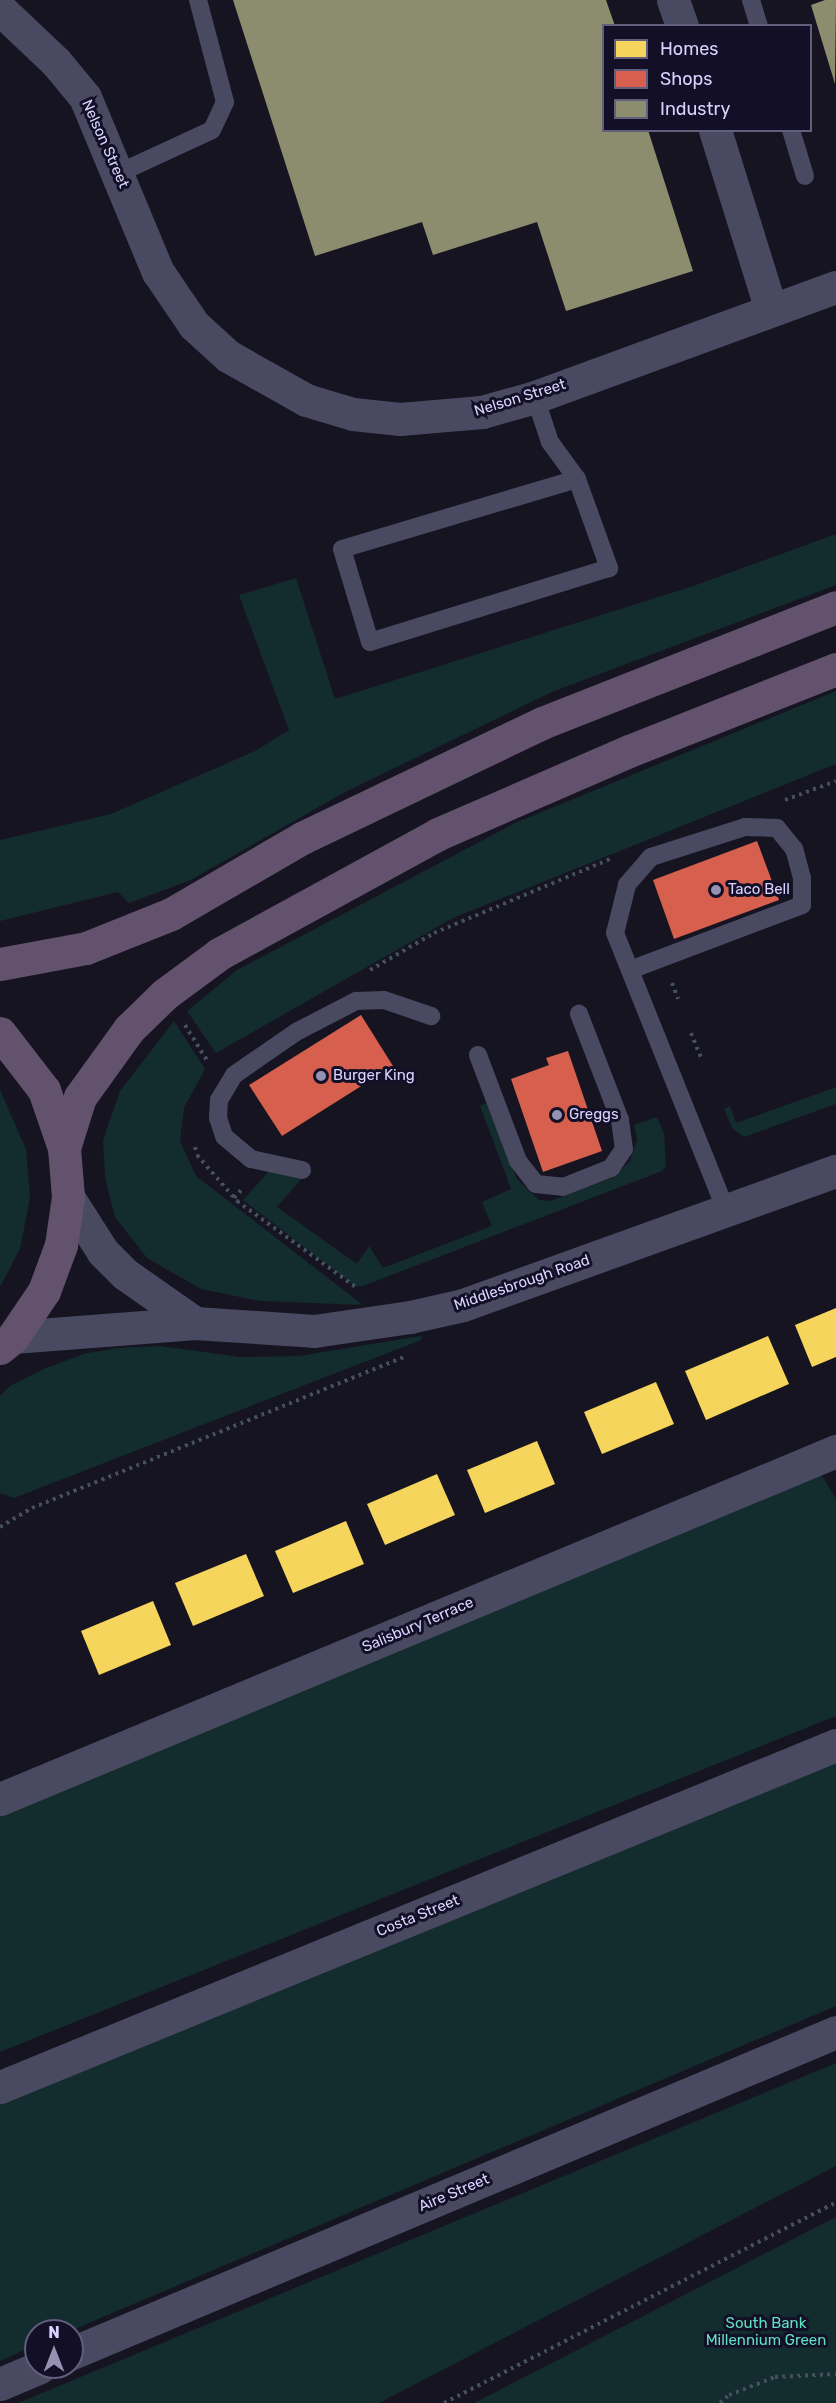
<!DOCTYPE html>
<style>
body{margin:0}
#map{position:relative;width:836px;height:2403px;overflow:hidden;background:#161421;font-family:Rubik,sans-serif}
div>[style]{position:absolute}
.green>*{inset:0;background:#132c2d}
.homes>*{inset:0;background:#f6d55c}
.shops>*{inset:0;background:#d6604d}
.industry>*{inset:0;background:#8c8c6e}
.path>*{height:4px;margin-top:-2px;transform-origin:0;background:repeating-linear-gradient(90deg,#44505f 0 3px,transparent 0 7.5px)}
.service>*{height:18px;margin:-9px;padding:0 9px;transform-origin:9px;border-radius:9px;background:#4a4962}
.minor>*{height:33px;margin:-16.5px;padding:0 16.5px;transform-origin:16.5px;border-radius:16.5px;background:#4a4962}
.trunk>*{height:33px;margin:-16.5px;padding:0 16.5px;transform-origin:16.5px;border-radius:16.5px;background:#62526e}
.dots>*{width:16px;height:16px;translate:-50% -50%;box-sizing:border-box;border:3px solid #130f26;border-radius:50%}
span{translate:-50% -50%;white-space:nowrap;text-align:center;line-height:1.15;-webkit-text-stroke:6px #130f26;paint-order:stroke}
.street-label{font-size:15px;color:#d9d4ff}
.poi-label{font-size:15px;color:#d9d4ff}
.left{translate:0 -50%;text-align:left}
.park-label{font-size:15px;color:#5fe0c0}
.legend{position:absolute;left:602px;top:24px;width:210px;height:108px;box-sizing:border-box;background:#130f26;border:2px solid #625e7d;margin:0;padding:8px 10px;list-style:none;font-size:18px;color:#d9d4ff}
.legend li{display:flex;align-items:center;gap:12px;height:30px}
.legend b{width:30px;border:2px solid #625e7d}
.north{position:absolute;left:24px;top:2319px;width:60px;height:60px;box-sizing:border-box;background:#130f26;border:2px solid #625e7d;border-radius:50%;rotate:0deg;font-size:16px;font-weight:700;line-height:24px;text-align:center;color:#d9d4ff}
.north::after{content:'';display:block;margin:auto;width:21px;height:27px;background:#9591b1;clip-path:polygon(50% 0,100% 100%,50% 72%,0 100%)}
</style>
<div id="map">
<div class="green">
<i style="clip-path:polygon(836px 534px,836px 585px,552px 692px,345px 792px,191px 880px,129px 903px,118px 892px,0 921px,0 840px,111px 814px,255px 751px,289px 730px,239px 595px,296px 578px,335px 699px,693px 586px)"></i>
<i style="clip-path:polygon(836px 691px,836px 764px,453px 918px,216px 1053px,187px 1011px,237px 970px,515px 823px)"></i>
<i style="clip-path:polygon(174px 1021px,205px 1069px,184px 1108px,180px 1141px,196px 1176px,363px 1305px,260px 1301px,201px 1289px,147px 1258px,115px 1217px,105px 1178px,103px 1140px,120px 1091px)"></i>
<i style="clip-path:polygon(836px 1087px,836px 1104px,744px 1137px,733px 1129px,724px 1109px,730px 1106px,736px 1123px)"></i>
<i style="clip-path:polygon(0 1090px,26px 1149px,30px 1198px,20px 1249px,0 1287px)"></i>
<i style="clip-path:polygon(487px 1103px,517px 1179px,539px 1200px,551px 1201px,612px 1178px,630px 1161px,637px 1139px,634px 1125px,657px 1117px,664px 1133px,666px 1166px,662px 1171px,363px 1286px,355px 1286px,243px 1200px,270px 1170px,301px 1179px,277px 1207px,357px 1264px,369px 1246px,383px 1268px,492px 1226px,482px 1202px,511px 1189px,480px 1106px)"></i>
<i style="clip-path:polygon(421px 1336px,421px 1340px,14px 1498px,0 1493px,0 1396px,10px 1386px,46px 1368px,87px 1353px,118px 1348px,160px 1346px,240px 1357px,299px 1356px)"></i>
<i style="clip-path:polygon(821px 1474px,836px 1499px,836px 1716px,0 2052px,0 1812px)"></i>
<i style="clip-path:polygon(836px 1751px,836px 2006px,70px 2331px,36px 2331px,36px 2345px,0 2361px,0 2095px)"></i>
<i style="clip-path:polygon(836px 2063px,836px 2166px,379px 2403px,18px 2403px)"></i>
<i style="clip-path:polygon(836px 2217px,836px 2403px,474px 2403px)"></i>
</div>
<div class="homes">
<i style="clip-path:polygon(836px 1308px,836px 1357px,812px 1367px,795px 1325px)"></i>
<i style="clip-path:polygon(768px 1336px,789px 1384px,706px 1420px,685px 1371px)"></i>
<i style="clip-path:polygon(656px 1382px,674px 1424px,602px 1454px,584px 1412px)"></i>
<i style="clip-path:polygon(537px 1441px,555px 1484px,485px 1513px,467px 1470px)"></i>
<i style="clip-path:polygon(437px 1474px,455px 1515px,385px 1545px,367px 1504px)"></i>
<i style="clip-path:polygon(346px 1521px,364px 1564px,293px 1593px,275px 1551px)"></i>
<i style="clip-path:polygon(246px 1554px,264px 1596px,193px 1626px,175px 1583px)"></i>
<i style="clip-path:polygon(153px 1601px,171px 1645px,99px 1675px,81px 1631px)"></i>
</div>
<div class="shops">
<i style="clip-path:polygon(757px 841px,779px 900px,674px 939px,653px 880px)"></i>
<i style="clip-path:polygon(361px 1015px,393px 1066px,282px 1136px,249px 1085px)"></i>
<i style="clip-path:polygon(568px 1051px,602px 1151px,543px 1172px,511px 1079px,549px 1065px,546px 1058px)"></i>
</div>
<div class="industry">
<i style="clip-path:polygon(233px 0,606px 0,615px 26px,604px 26px,604px 130px,648px 130px,693px 271px,566px 311px,537px 222px,433px 255px,422px 222px,315px 256px)"></i>
<i style="clip-path:polygon(825px 0,836px 0,835px 84px,811px 5px)"></i>
</div>
<div class="path">
<i style="left:785px;top:800px;width:54px;rotate:-20.4deg"></i>
<i style="left:370px;top:970px;width:74px;rotate:-30deg"></i>
<i style="left:434px;top:933px;width:191px;rotate:-22.8deg"></i>
<i style="left:672px;top:983px;width:17px;rotate:69deg"></i>
<i style="left:185px;top:1025px;width:44px;rotate:58.1deg"></i>
<i style="left:691px;top:1033px;width:27px;rotate:68deg"></i>
<i style="left:195px;top:1147px;width:8px;rotate:76deg"></i>
<i style="left:197px;top:1155px;width:61px;rotate:49deg"></i>
<i style="left:237px;top:1201px;width:148px;rotate:35.9deg"></i>
<i style="left:234px;top:1198px;width:15px;rotate:-48deg"></i>
<i style="left:0;top:1527px;width:37px;rotate:-31deg"></i>
<i style="left:32px;top:1508px;width:401px;rotate:-22.1deg"></i>
<i style="left:444px;top:2403px;width:441px;rotate:-27.1deg"></i>
<i style="left:720px;top:2403px;width:12px;rotate:-42deg"></i>
<i style="left:729px;top:2395px;width:49px;rotate:-21.4deg"></i>
<i style="left:775px;top:2377px;width:61px;rotate:-2.8deg"></i>
</div>
<div class="service">
<i style="left:751px;top:0;width:27px;rotate:73deg"></i>
<i style="left:791px;top:130px;width:48px;rotate:73.1deg"></i>
<i style="left:119px;top:173px;width:102px;rotate:-24.8deg"></i>
<i style="left:212px;top:130px;width:31px;rotate:-65deg"></i>
<i style="left:225px;top:102px;width:106px;rotate:-104.8deg"></i>
<i style="left:535px;top:397px;width:47px;rotate:71.6deg"></i>
<i style="left:550px;top:442px;width:46px;rotate:53.9deg"></i>
<i style="left:577px;top:479px;width:95px;rotate:70.2deg"></i>
<i style="left:609px;top:568px;width:250px;rotate:162.8deg"></i>
<i style="left:370px;top:642px;width:97px;rotate:-106.8deg"></i>
<i style="left:342px;top:549px;width:245px;rotate:-16.6deg"></i>
<i style="left:630px;top:970px;width:184px;rotate:-20.7deg"></i>
<i style="left:802px;top:905px;width:27px;rotate:-90deg"></i>
<i style="left:802px;top:878px;width:30px;rotate:-105deg"></i>
<i style="left:794px;top:849px;width:27px;rotate:-129deg"></i>
<i style="left:777px;top:828px;width:32px;rotate:-178deg"></i>
<i style="left:745px;top:827px;width:99px;rotate:162.3deg"></i>
<i style="left:651px;top:857px;width:37px;rotate:131deg"></i>
<i style="left:627px;top:885px;width:49px;rotate:104deg"></i>
<i style="left:615px;top:933px;width:298px;rotate:68.2deg"></i>
<i style="left:478px;top:1055px;width:113px;rotate:69.3deg"></i>
<i style="left:518px;top:1161px;width:29px;rotate:52deg"></i>
<i style="left:536px;top:1184px;width:27px;rotate:6deg"></i>
<i style="left:563px;top:1187px;width:52px;rotate:-21.6deg"></i>
<i style="left:611px;top:1168px;width:23px;rotate:-56deg"></i>
<i style="left:624px;top:1149px;width:29px;rotate:-98deg"></i>
<i style="left:620px;top:1120px;width:114px;rotate:-111.1deg"></i>
<i style="left:302px;top:1170px;width:52px;rotate:-167.8deg"></i>
<i style="left:251px;top:1159px;width:35px;rotate:-140deg"></i>
<i style="left:224px;top:1136px;width:19px;rotate:-108deg"></i>
<i style="left:218px;top:1118px;width:18px;rotate:-87deg"></i>
<i style="left:219px;top:1100px;width:29px;rotate:-59deg"></i>
<i style="left:234px;top:1075px;width:75px;rotate:-34.7deg"></i>
<i style="left:296px;top:1032px;width:68px;rotate:-27.3deg"></i>
<i style="left:356px;top:1001px;width:28px;rotate:-2deg"></i>
<i style="left:384px;top:1000px;width:50px;rotate:18.8deg"></i>
</div>
<div class="minor">
<i style="left:673px;top:0;width:28px;rotate:71deg"></i>
<i style="left:0;top:9px;width:77px;rotate:43.4deg"></i>
<i style="left:56px;top:62px;width:45px;rotate:50.4deg"></i>
<i style="left:85px;top:97px;width:190px;rotate:67.4deg"></i>
<i style="left:158px;top:272px;width:64px;rotate:55.8deg"></i>
<i style="left:194px;top:325px;width:46px;rotate:42.4deg"></i>
<i style="left:228px;top:356px;width:90px;rotate:29.4deg"></i>
<i style="left:306px;top:400px;width:49px;rotate:16.6deg"></i>
<i style="left:353px;top:414px;width:47px;rotate:6.1deg"></i>
<i style="left:400px;top:419px;width:82px;rotate:-4.9deg"></i>
<i style="left:482px;top:412px;width:55px;rotate:-15.8deg"></i>
<i style="left:535px;top:397px;width:320px;rotate:-20.1deg"></i>
<i style="left:715px;top:130px;width:185px;rotate:72.7deg"></i>
<i style="left:68px;top:1197px;width:65px;rotate:57.5deg"></i>
<i style="left:103px;top:1252px;width:31px;rotate:45deg"></i>
<i style="left:125px;top:1274px;width:85px;rotate:35deg"></i>
<i style="left:13px;top:1337px;width:183px;rotate:-4.4deg"></i>
<i style="left:195px;top:1323px;width:119px;rotate:3.8deg"></i>
<i style="left:314px;top:1331px;width:97px;rotate:-8.3deg"></i>
<i style="left:410px;top:1317px;width:54px;rotate:-12.8deg"></i>
<i style="left:463px;top:1305px;width:396px;rotate:-19.8deg"></i>
<i style="left:0;top:1799px;width:906px;rotate:-22.6deg"></i>
<i style="left:0;top:2087px;width:903px;rotate:-22.25deg"></i>
<i style="left:72px;top:2353px;width:829px;rotate:-22.79deg"></i>
<i style="left:0;top:2384px;width:43px;rotate:-23deg"></i>
</div>
<div class="trunk">
<i style="left:0;top:964px;width:87px;rotate:-10.5deg"></i>
<i style="left:86px;top:948px;width:92px;rotate:-21.8deg"></i>
<i style="left:171px;top:914px;width:151px;rotate:-30.1deg"></i>
<i style="left:302px;top:838px;width:266px;rotate:-25.6deg"></i>
<i style="left:542px;top:723px;width:316px;rotate:-21.5deg"></i>
<i style="left:0;top:1033px;width:72px;rotate:52.3deg"></i>
<i style="left:44px;top:1090px;width:61px;rotate:71deg"></i>
<i style="left:64px;top:1148px;width:49px;rotate:85.3deg"></i>
<i style="left:68px;top:1197px;width:49px;rotate:98.3deg"></i>
<i style="left:61px;top:1245px;width:49px;rotate:110.3deg"></i>
<i style="left:44px;top:1291px;width:55px;rotate:124deg"></i>
<i style="left:13px;top:1337px;width:17px;rotate:140deg"></i>
<i style="left:64px;top:1148px;width:53px;rotate:-72.6deg"></i>
<i style="left:80px;top:1097px;width:84px;rotate:-54.2deg"></i>
<i style="left:129px;top:1029px;width:50px;rotate:-44.2deg"></i>
<i style="left:165px;top:994px;width:67px;rotate:-36.5deg"></i>
<i style="left:219px;top:954px;width:250px;rotate:-28.7deg"></i>
<i style="left:438px;top:834px;width:208px;rotate:-23.5deg"></i>
<i style="left:629px;top:751px;width:223px;rotate:-21.6deg"></i>
</div>
<div class="dots">
<i style="left:716px;top:890px;background:#9591b1"></i>
<i style="left:321px;top:1076px;background:#9591b1"></i>
<i style="left:557px;top:1115px;background:#9591b1"></i>
</div>
<div class="street-label">
<span style="left:105px;top:144px;rotate:66deg">Nelson Street</span>
<span style="left:520px;top:398px;rotate:-17deg">Nelson Street</span>
<span style="left:522px;top:1283px;rotate:-19deg">Middlesbrough Road</span>
<span style="left:418px;top:1625px;rotate:-23deg">Salisbury Terrace</span>
<span style="left:418px;top:1916px;rotate:-22deg">Costa Street</span>
<span style="left:454px;top:2193px;rotate:-23deg">Aire Street</span>
</div>
<div class="poi-label">
<span class="left" style="left:728px;top:890px">Taco Bell</span>
<span class="left" style="left:333px;top:1076px">Burger King</span>
<span class="left" style="left:569px;top:1115px">Greggs</span>
</div>
<div class="park-label">
<span style="left:766px;top:2332px">South Bank<br>Millennium Green</span>
</div>
<ul class="legend">
<li><b style="height:16px;background:#f6d55c"></b>Homes</li>
<li><b style="height:16px;background:#d6604d"></b>Shops</li>
<li><b style="height:16px;background:#8c8c6e"></b>Industry</li>
</ul>
<div class="north">N</div>
</div>
